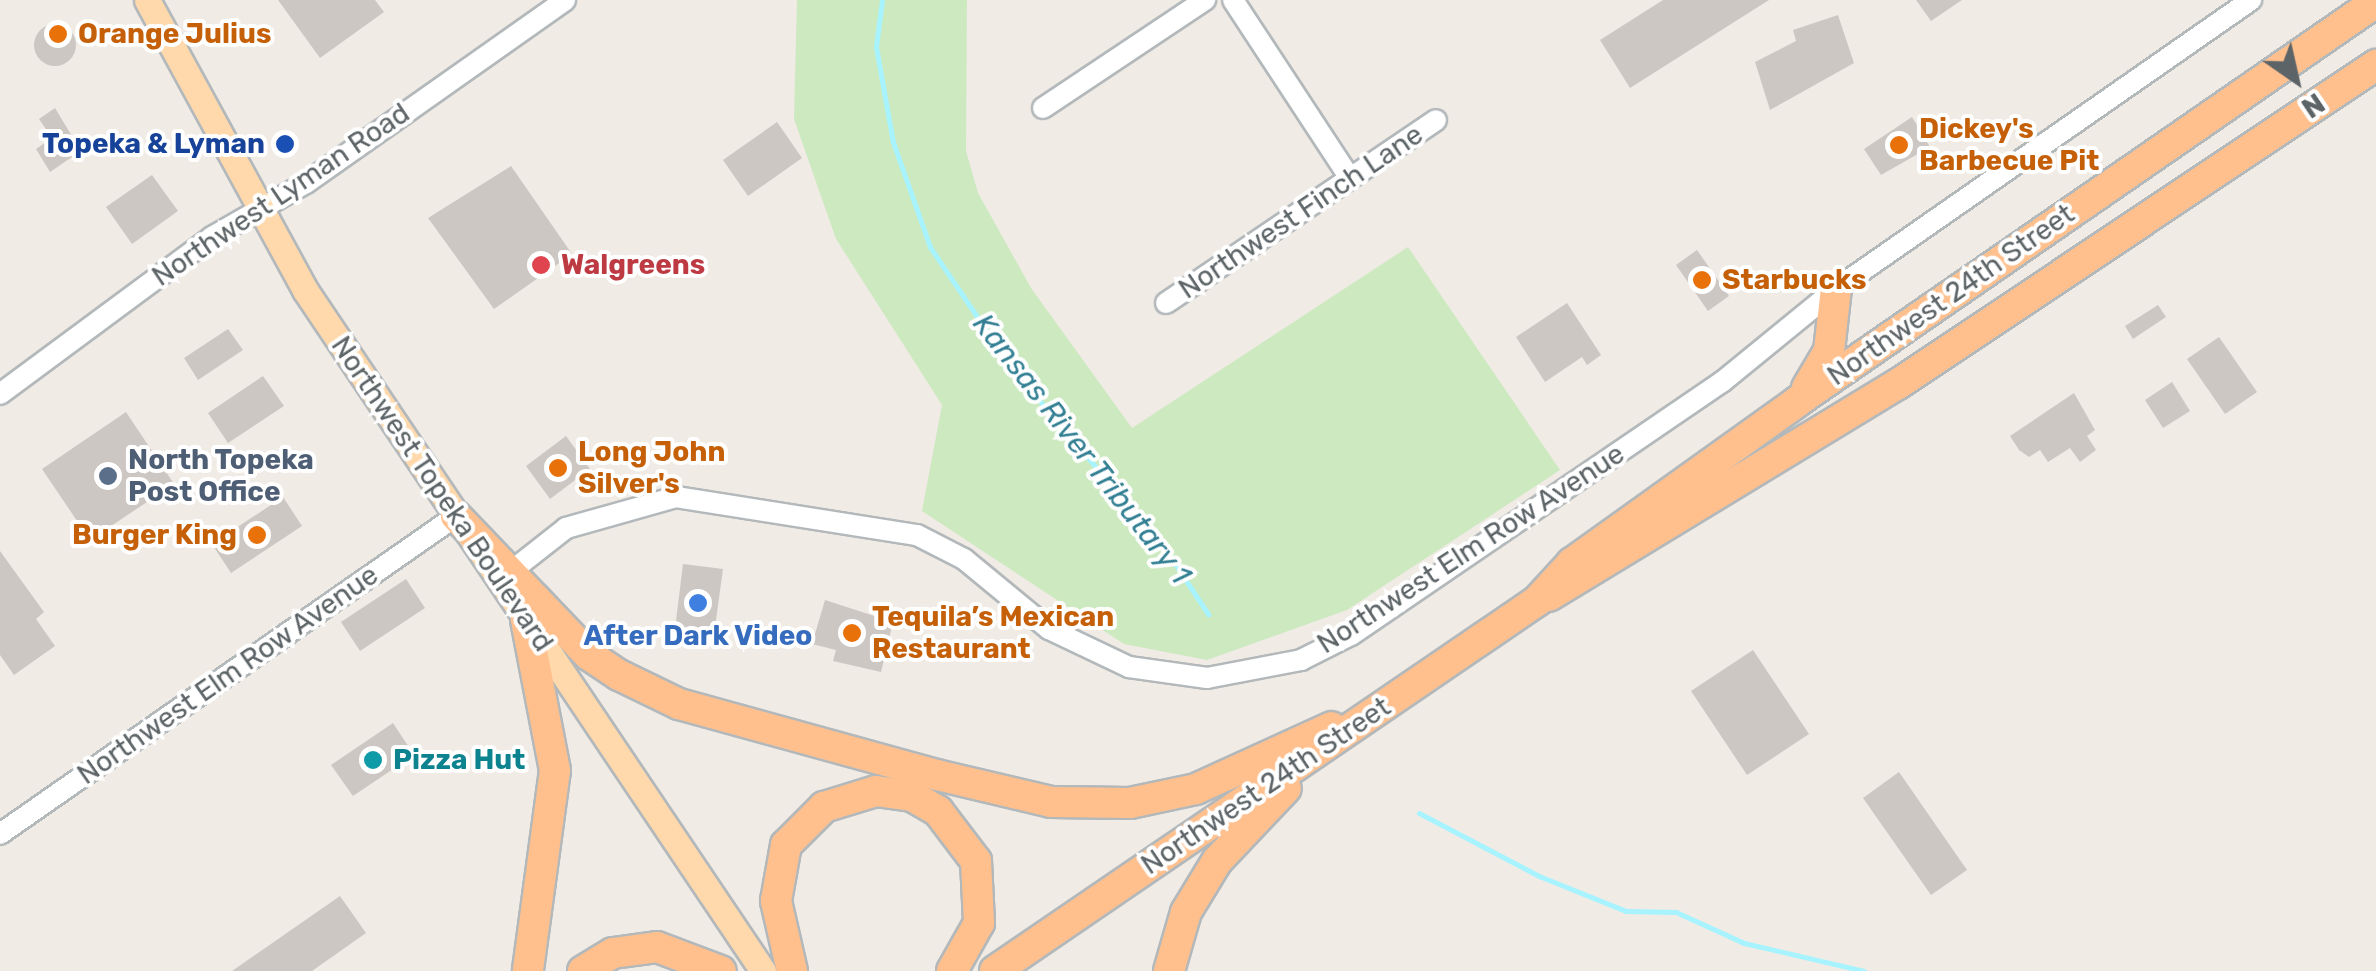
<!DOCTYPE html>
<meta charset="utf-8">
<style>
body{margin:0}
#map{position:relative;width:2376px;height:971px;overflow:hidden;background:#f0ebe5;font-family:Rubik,sans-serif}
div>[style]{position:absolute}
.green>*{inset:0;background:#cde9c0}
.stream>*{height:5px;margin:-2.5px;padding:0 2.5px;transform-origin:2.5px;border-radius:2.5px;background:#a7f3ff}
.building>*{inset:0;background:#cdc7c4}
.round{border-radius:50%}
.roads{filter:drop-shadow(2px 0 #b3b8bb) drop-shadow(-2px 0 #b3b8bb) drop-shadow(0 2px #b3b8bb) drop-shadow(0 -2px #b3b8bb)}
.minor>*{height:20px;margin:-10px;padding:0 10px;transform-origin:10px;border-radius:10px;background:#fff}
.major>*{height:25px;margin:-12.5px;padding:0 12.5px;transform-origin:12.5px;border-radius:12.5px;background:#ffd9ac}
.highway>*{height:30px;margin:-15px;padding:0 15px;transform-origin:15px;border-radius:15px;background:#ffc08e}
.dots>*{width:28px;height:28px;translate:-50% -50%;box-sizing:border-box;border:5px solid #fff;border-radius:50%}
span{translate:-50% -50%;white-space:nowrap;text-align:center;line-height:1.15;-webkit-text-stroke:8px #fff;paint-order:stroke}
.food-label{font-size:28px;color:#c56008;font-weight:700}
.left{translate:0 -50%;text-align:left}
.right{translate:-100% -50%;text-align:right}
.transit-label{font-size:28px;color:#164399;font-weight:700}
.street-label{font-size:28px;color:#5d6467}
.health-label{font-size:28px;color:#be3a42;font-weight:700}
.service-label{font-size:28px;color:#4e5e75;font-weight:700}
.shop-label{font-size:28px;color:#366cbe;font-weight:700}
.culture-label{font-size:28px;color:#0d838f;font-weight:700}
.water-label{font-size:30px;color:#327f93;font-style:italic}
.north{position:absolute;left:2246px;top:30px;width:100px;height:100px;-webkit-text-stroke:8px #fff;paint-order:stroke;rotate:146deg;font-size:28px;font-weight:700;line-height:40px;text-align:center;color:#5d6467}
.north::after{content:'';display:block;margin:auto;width:35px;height:45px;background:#5d6467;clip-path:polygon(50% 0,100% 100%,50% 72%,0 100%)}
</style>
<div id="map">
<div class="green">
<i style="clip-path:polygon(797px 0,967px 0,966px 151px,978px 193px,1031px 288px,1132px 428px,1408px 247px,1560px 470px,1347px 610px,1207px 660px,1124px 644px,922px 511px,942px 405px,836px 239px,794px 119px)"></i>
</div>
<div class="stream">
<i style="left:882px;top:0;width:47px;rotate:97.3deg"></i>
<i style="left:876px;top:47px;width:97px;rotate:79.9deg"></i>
<i style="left:893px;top:142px;width:111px;rotate:70.6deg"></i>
<i style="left:930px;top:247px;width:145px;rotate:56deg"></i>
<i style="left:1011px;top:367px;width:240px;rotate:49.7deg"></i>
<i style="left:1166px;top:550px;width:77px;rotate:56.7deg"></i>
<i style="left:1419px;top:813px;width:136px;rotate:27.7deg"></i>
<i style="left:1539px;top:876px;width:94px;rotate:21.9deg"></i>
<i style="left:1626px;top:911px;width:50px;rotate:1.1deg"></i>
<i style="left:1676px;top:912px;width:75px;rotate:24.5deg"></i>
<i style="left:1744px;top:943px;width:123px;rotate:13.1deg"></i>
</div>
<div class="building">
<i style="clip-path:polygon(278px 0,375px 0,384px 12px,320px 58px)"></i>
<i style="clip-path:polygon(1663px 0,1769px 0,1630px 88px,1600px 40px)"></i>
<i style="clip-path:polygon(1916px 0,1962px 0,1931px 21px)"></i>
<i style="clip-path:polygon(1838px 15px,1854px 63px,1770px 110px,1755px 62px,1796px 41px,1793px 30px)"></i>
<i class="round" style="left:34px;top:24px;width:42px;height:42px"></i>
<i style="clip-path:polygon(55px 108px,81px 151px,50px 172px,36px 149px,52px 138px,39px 119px)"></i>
<i style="clip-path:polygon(1912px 117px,1930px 147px,1881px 175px,1864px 149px)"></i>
<i style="clip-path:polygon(777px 122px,802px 158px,748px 196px,723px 160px)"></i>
<i style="clip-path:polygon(511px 166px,572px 254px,494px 309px,428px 218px)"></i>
<i style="clip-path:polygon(152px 175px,178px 211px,132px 244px,106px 207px)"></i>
<i style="clip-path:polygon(1697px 250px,1729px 296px,1708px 311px,1676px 265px)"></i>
<i style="clip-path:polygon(1567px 303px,1601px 355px,1587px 365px,1582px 357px,1545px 382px,1516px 337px)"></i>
<i style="clip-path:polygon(2158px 305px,2166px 317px,2133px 339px,2125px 326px)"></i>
<i style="clip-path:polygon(228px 329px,243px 350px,198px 380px,184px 358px)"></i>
<i style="clip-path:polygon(2219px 337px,2257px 392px,2225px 414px,2187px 359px)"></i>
<i style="clip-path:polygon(263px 376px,284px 406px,228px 443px,208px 413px)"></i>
<i style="clip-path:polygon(2172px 382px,2190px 411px,2163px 428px,2145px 400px)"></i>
<i style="clip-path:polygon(2074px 393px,2095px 430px,2087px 436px,2096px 450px,2080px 462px,2070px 448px,2048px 462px,2040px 450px,2029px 457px,2019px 450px,2010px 436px)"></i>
<i style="clip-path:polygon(126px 412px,174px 484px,90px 540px,42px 469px)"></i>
<i style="clip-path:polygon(566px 436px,590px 469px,550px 499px,526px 466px)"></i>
<i style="clip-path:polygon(283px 497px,302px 526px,231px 573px,212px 544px)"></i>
<i style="clip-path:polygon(0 551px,44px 612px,36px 619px,55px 646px,14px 675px,0 655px)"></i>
<i style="clip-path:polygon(683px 564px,723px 569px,713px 642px,674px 637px)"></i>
<i style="clip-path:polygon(406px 579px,425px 608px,360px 651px,341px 622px)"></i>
<i style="clip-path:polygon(825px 600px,893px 622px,881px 672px,833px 661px,836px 650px,812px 644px)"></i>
<i style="clip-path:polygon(1753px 650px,1809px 734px,1747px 775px,1691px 691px)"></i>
<i style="clip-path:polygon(393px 723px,414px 755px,353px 796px,331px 765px)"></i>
<i style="clip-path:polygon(1899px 772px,1967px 870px,1931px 895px,1863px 798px)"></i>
<i style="clip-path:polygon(340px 896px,366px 933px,312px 971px,232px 971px)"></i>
</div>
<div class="roads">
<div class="minor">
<i style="left:1233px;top:0;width:213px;rotate:56.7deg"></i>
<i style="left:1043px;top:108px;width:195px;rotate:-33.7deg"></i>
<i style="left:1166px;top:303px;width:326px;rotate:-34.1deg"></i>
<i style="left:0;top:394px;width:264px;rotate:-36.5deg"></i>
<i style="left:212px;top:237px;width:108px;rotate:-29.9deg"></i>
<i style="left:306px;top:183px;width:317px;rotate:-35.2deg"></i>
<i style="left:500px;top:580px;width:84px;rotate:-38.2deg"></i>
<i style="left:566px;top:528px;width:114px;rotate:-15.7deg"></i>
<i style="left:676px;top:497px;width:244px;rotate:9deg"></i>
<i style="left:917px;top:535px;width:53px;rotate:27.1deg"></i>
<i style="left:964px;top:559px;width:110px;rotate:39.5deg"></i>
<i style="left:1049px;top:629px;width:89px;rotate:25.4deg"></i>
<i style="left:1129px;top:667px;width:79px;rotate:8deg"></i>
<i style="left:1207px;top:678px;width:96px;rotate:-10.8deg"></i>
<i style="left:1301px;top:660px;width:56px;rotate:-26.6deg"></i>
<i style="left:1351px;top:635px;width:449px;rotate:-34.3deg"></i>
<i style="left:1722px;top:382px;width:147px;rotate:-39.2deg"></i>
<i style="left:1836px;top:289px;width:506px;rotate:-34.85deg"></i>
<i style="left:0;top:834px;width:556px;rotate:-34.89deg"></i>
</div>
<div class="major">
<i style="left:147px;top:0;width:330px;rotate:61.4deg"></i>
<i style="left:305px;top:290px;width:821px;rotate:56.08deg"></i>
</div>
<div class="highway">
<i style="left:1807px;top:388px;width:43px;rotate:-59.3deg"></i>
<i style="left:1829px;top:351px;width:62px;rotate:-83.6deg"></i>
<i style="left:456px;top:516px;width:192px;rotate:46.3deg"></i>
<i style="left:589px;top:655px;width:36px;rotate:34deg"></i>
<i style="left:619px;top:675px;width:67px;rotate:25.8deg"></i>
<i style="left:679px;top:704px;width:268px;rotate:15.4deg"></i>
<i style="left:937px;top:775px;width:117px;rotate:13.3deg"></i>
<i style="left:1051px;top:802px;width:79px;rotate:0.7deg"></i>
<i style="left:1130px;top:803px;width:67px;rotate:-12deg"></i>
<i style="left:1196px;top:789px;width:149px;rotate:-24.5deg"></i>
<i style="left:1549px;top:596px;width:408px;rotate:-31.3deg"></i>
<i style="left:1898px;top:384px;width:575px;rotate:-33.72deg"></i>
<i style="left:526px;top:620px;width:153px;rotate:79.1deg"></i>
<i style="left:555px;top:770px;width:203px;rotate:97.7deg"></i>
<i style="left:583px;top:971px;width:35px;rotate:-31deg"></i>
<i style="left:613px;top:953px;width:44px;rotate:-7.8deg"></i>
<i style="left:657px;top:947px;width:68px;rotate:20.6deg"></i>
<i style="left:792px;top:971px;width:72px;rotate:-102.9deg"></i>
<i style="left:776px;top:901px;width:57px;rotate:-79.9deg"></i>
<i style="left:786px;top:845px;width:54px;rotate:-45deg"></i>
<i style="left:824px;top:807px;width:54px;rotate:-17.1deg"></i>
<i style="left:876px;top:791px;width:36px;rotate:8deg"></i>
<i style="left:912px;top:796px;width:30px;rotate:30deg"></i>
<i style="left:938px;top:811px;width:63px;rotate:52.8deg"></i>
<i style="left:976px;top:861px;width:62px;rotate:87.2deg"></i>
<i style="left:979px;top:923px;width:55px;rotate:119.4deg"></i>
<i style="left:995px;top:971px;width:656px;rotate:-34.32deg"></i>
<i style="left:1537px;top:601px;width:52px;rotate:-47.4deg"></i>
<i style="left:1572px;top:563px;width:278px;rotate:-35.6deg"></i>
<i style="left:1798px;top:401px;width:702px;rotate:-34.62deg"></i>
<i style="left:1169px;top:971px;width:61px;rotate:-73.9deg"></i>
<i style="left:1186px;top:912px;width:60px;rotate:-58.7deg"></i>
<i style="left:1217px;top:861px;width:100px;rotate:-46.6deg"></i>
</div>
</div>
<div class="dots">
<i style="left:58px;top:34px;background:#e8710a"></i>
<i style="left:285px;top:144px;background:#1a4fb4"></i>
<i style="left:1899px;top:145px;background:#e8710a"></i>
<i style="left:541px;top:265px;background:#e0444e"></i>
<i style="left:1702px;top:280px;background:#e8710a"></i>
<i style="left:558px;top:468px;background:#e8710a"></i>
<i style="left:108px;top:476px;background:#5c6f8a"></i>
<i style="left:257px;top:535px;background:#e8710a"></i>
<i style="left:698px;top:603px;background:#3f7fe0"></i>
<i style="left:852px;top:633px;background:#e8710a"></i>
<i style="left:373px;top:760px;background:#0f9aa8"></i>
</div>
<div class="food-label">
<span class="left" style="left:78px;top:34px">Orange Julius</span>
<span class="left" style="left:1919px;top:145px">Dickey's<br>Barbecue Pit</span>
<span class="left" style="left:1722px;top:280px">Starbucks</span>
<span class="left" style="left:578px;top:468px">Long John<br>Silver's</span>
<span class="right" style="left:237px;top:535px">Burger King</span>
<span class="left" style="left:872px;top:633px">Tequila’s Mexican<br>Restaurant</span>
</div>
<div class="transit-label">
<span class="right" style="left:265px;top:144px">Topeka &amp; Lyman</span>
</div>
<div class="street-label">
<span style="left:281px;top:195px;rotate:-34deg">Northwest Lyman Road</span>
<span style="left:1301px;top:212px;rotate:-34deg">Northwest Finch Lane</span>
<span style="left:1951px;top:295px;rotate:-35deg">Northwest 24th Street</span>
<span style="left:442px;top:494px;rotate:56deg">Northwest Topeka Boulevard</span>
<span style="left:1471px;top:549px;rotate:-33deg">Northwest Elm Row Avenue</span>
<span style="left:228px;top:675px;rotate:-35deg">Northwest Elm Row Avenue</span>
<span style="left:1266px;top:786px;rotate:-34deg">Northwest 24th Street</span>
</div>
<div class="health-label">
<span class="left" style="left:561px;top:265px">Walgreens</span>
</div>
<div class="service-label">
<span class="left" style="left:128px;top:476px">North Topeka<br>Post Office</span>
</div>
<div class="shop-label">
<span style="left:698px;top:636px">After Dark Video</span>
</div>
<div class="culture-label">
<span class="left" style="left:393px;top:760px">Pizza Hut</span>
</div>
<div class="water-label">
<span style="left:1082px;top:449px;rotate:52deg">Kansas River Tributary 1</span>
</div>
<div class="north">N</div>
</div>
